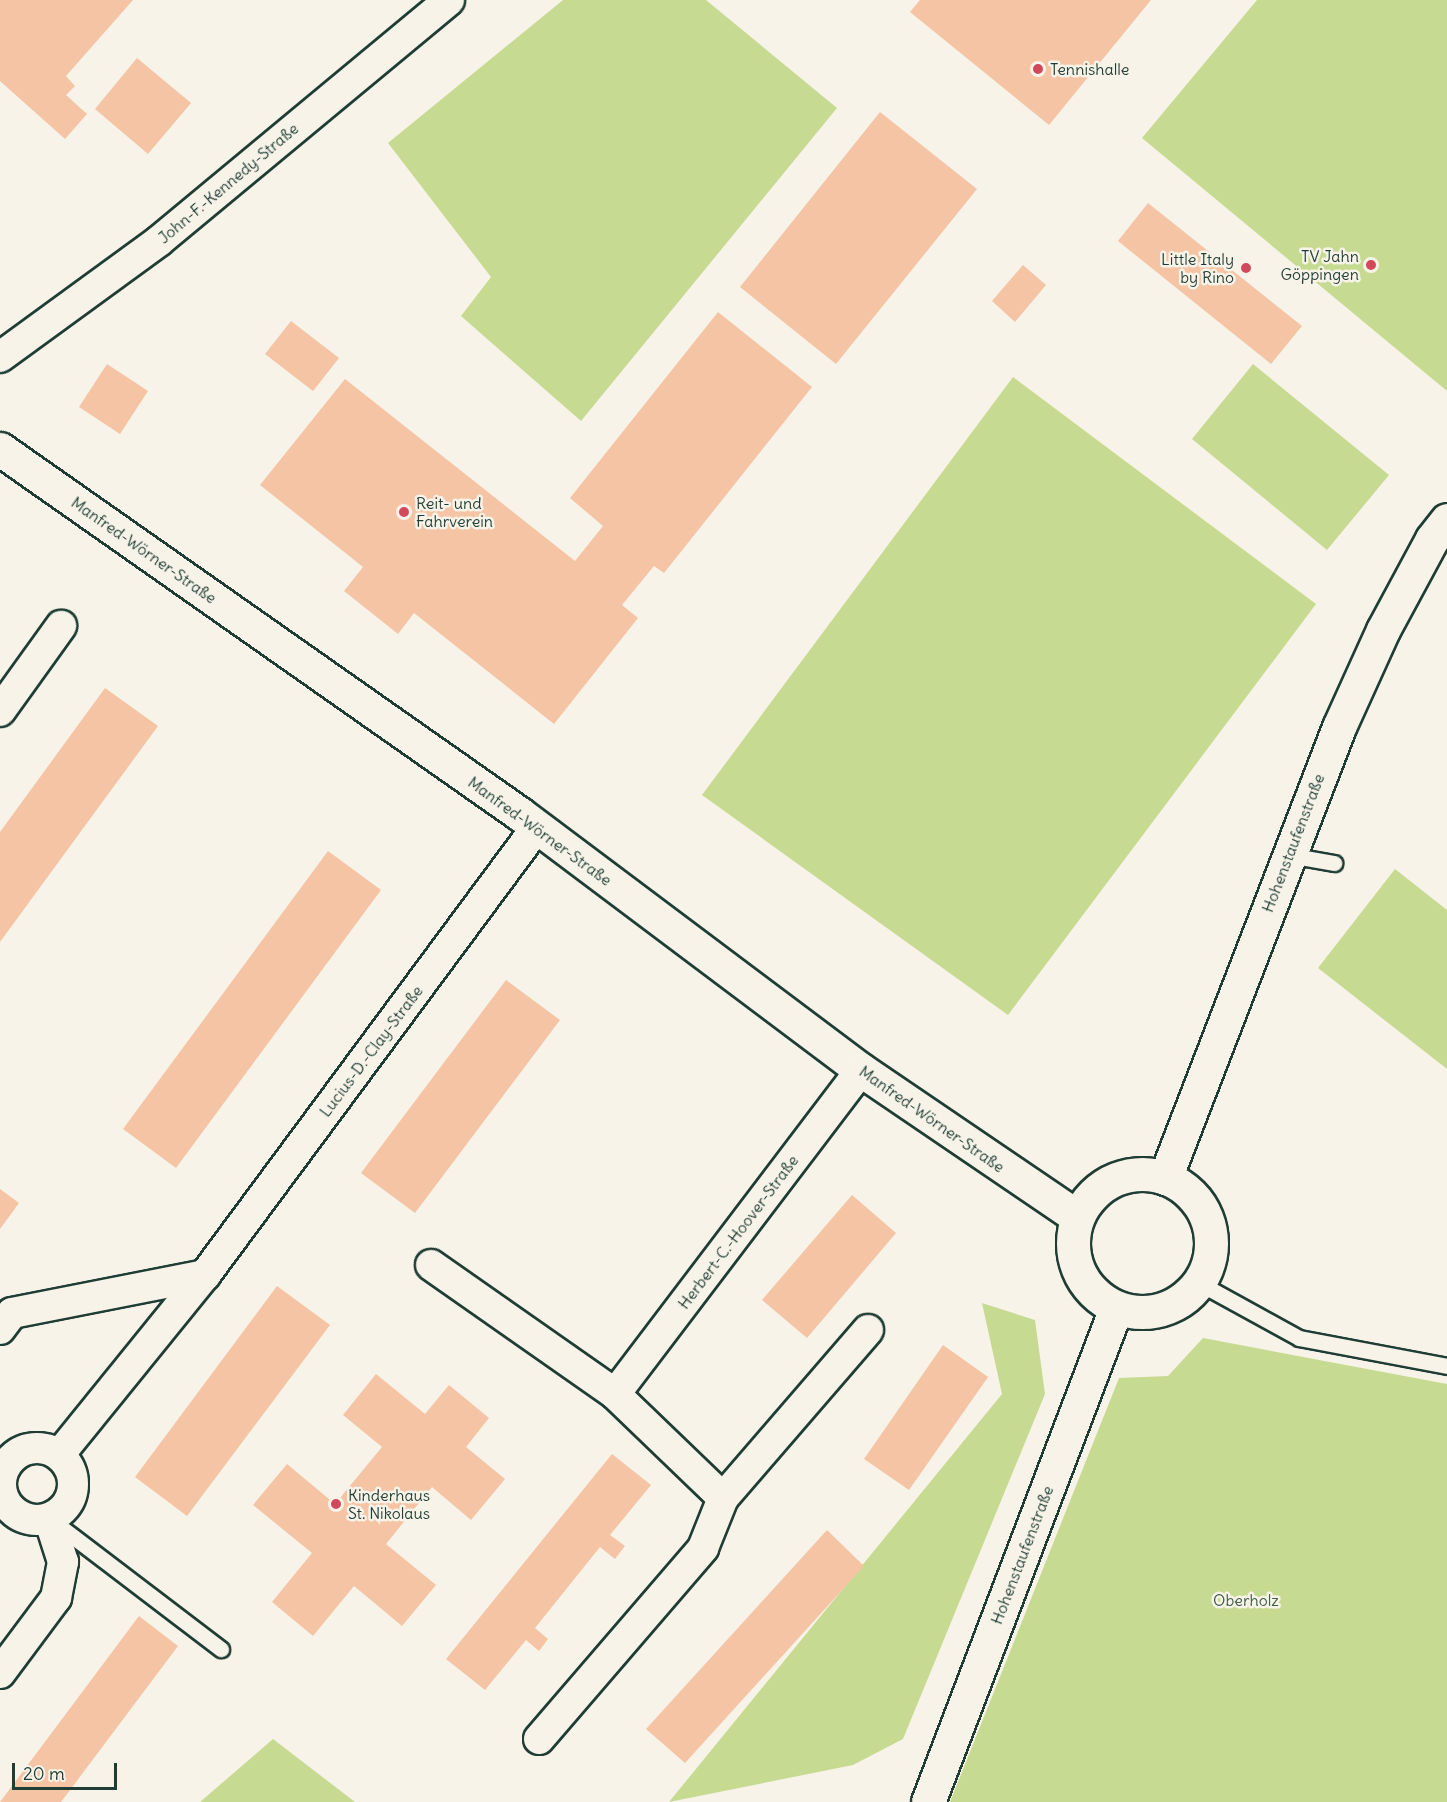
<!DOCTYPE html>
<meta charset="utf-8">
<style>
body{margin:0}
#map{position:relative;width:1447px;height:1802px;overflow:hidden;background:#f7f3e8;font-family:Delius,sans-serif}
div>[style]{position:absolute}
.green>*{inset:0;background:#c6db91}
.building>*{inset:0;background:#f4c4a4}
.roads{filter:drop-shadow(2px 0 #1f3d34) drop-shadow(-2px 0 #1f3d34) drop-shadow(0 2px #1f3d34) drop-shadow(0 -2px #1f3d34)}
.lane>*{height:15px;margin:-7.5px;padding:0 7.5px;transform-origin:7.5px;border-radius:7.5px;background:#f7f3e8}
.street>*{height:30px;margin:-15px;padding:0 15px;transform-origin:15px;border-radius:15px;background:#f7f3e8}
.street>.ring{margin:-15px;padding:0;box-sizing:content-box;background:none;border:30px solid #f7f3e8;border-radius:50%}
.secondary>*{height:33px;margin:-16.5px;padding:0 16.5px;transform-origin:16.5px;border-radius:16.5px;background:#f7f3e8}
.secondary>.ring{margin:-16.5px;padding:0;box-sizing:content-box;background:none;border:33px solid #f7f3e8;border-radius:50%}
.dots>*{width:16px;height:16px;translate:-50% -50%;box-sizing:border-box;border:3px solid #f7f3e8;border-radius:50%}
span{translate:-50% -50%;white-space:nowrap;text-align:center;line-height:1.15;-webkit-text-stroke:5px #f7f3e8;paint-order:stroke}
.poi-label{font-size:16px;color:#1f3d34}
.left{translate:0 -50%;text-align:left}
.right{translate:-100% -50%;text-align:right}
.street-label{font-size:16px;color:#1f3d34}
.park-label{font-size:16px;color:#405d47}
.scale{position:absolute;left:12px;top:1763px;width:105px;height:27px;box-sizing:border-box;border:3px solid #1f3d34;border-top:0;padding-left:8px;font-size:18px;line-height:21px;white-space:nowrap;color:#1f3d34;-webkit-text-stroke:4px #f7f3e8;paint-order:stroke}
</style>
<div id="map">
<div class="green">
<i style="clip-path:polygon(563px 0,706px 0,837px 108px,581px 421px,461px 316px,491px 277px,388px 143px)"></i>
<i style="clip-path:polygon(1257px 0,1447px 0,1447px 391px,1142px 138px)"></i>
<i style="clip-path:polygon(1253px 364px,1389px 475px,1327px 550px,1192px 439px)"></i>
<i style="clip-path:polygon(1013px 377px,1316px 604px,1008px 1015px,702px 795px)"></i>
<i style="clip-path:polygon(1395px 869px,1447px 910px,1447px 1069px,1318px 968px)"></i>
<i style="clip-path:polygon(982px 1303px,1035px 1320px,1045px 1394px,903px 1739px,853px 1765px,669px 1802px,1002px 1394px)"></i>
<i style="clip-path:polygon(1203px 1338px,1447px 1384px,1447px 1802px,950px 1802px,1119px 1378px,1168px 1376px)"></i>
<i style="clip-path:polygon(273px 1739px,355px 1802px,200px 1802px)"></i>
</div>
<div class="building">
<i style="clip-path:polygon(0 0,133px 0,66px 76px,75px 86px,66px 95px,87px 114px,65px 139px,0 81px)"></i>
<i style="clip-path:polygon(920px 0,1151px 0,1049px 125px,910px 12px)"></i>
<i style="clip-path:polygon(137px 58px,191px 103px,148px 154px,95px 109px)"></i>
<i style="clip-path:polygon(880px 112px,977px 189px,836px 364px,740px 287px)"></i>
<i style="clip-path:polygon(1148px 203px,1302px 326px,1271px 364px,1118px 241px)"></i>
<i style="clip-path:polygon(1023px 265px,1046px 285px,1015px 322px,992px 301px)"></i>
<i style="clip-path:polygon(718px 312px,812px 387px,664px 573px,654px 566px,622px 605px,638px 618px,554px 724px,414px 613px,398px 634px,344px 591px,363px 567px,260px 485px,345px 379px,575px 561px,603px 526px,570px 498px)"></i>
<i style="clip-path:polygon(291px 321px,339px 358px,313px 391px,265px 354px)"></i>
<i style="clip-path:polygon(107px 364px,148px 391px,120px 434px,79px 407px)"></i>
<i style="clip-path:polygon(105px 688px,158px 726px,0 942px,0 832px)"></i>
<i style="clip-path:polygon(328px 851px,381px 890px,176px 1168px,123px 1129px)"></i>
<i style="clip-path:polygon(506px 980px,560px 1020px,415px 1213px,361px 1173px)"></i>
<i style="clip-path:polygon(0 1189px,19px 1203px,0 1229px)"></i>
<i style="clip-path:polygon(852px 1195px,896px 1233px,807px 1338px,762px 1300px)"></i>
<i style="clip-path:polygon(277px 1286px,330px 1325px,187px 1516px,135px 1477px)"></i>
<i style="clip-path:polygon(943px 1345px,988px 1377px,909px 1490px,864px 1459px)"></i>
<i style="clip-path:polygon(376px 1374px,425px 1414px,449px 1385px,489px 1418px,466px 1447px,505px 1479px,471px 1520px,432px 1487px,386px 1544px,436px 1585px,402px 1626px,354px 1586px,313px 1636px,272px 1602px,312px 1553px,253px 1505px,287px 1464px,335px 1504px,382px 1447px,343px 1415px)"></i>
<i style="clip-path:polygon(612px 1454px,651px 1485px,610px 1535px,625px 1546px,615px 1559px,600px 1547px,535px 1628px,548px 1639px,539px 1651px,526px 1640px,485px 1690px,446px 1659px)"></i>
<i style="clip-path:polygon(827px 1530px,864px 1566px,685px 1763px,646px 1729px)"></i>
<i style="clip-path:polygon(139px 1616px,178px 1646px,61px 1802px,0 1802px)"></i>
</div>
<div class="roads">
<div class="lane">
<i style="left:1288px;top:855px;width:47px;rotate:9.9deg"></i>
<i style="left:1199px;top:1283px;width:114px;rotate:28.8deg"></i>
<i style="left:1299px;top:1338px;width:151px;rotate:10.7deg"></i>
<i style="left:54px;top:1522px;width:210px;rotate:37.3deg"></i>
</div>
<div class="street">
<i style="left:0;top:357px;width:197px;rotate:-36.1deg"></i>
<i style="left:159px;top:241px;width:377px;rotate:-39.7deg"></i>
<i style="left:0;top:711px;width:105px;rotate:-54.3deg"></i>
<i style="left:431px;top:1265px;width:225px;rotate:35deg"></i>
<i style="left:0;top:1329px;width:20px;rotate:-53deg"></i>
<i style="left:12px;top:1313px;width:197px;rotate:-11.1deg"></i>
<i class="ring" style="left:1px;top:1448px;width:42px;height:42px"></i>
<i style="left:59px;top:1455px;width:232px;rotate:-51deg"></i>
<i style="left:205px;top:1275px;width:558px;rotate:-53.46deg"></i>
<i style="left:723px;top:1498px;width:150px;rotate:-136.1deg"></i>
<i style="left:615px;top:1394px;width:407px;rotate:-52.8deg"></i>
<i style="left:0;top:1673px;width:94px;rotate:-53.3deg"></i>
<i style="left:56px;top:1598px;width:37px;rotate:-79deg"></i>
<i style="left:63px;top:1562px;width:46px;rotate:-107.7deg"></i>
<i style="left:539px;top:1739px;width:252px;rotate:-49.3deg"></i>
<i style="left:703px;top:1548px;width:54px;rotate:-68.2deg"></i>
<i style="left:723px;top:1498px;width:222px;rotate:-49.2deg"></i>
</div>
<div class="secondary">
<i style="left:0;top:449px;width:635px;rotate:35.07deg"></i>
<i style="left:520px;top:814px;width:426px;rotate:36.9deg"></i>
<i style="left:861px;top:1070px;width:261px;rotate:34.2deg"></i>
<i class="ring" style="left:1073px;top:1174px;width:105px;height:105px"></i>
<i style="left:1165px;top:1178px;width:483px;rotate:-68.9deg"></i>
<i style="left:1339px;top:727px;width:107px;rotate:-65.6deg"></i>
<i style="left:1383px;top:630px;width:103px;rotate:-61.7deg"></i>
<i style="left:1432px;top:539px;width:24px;rotate:-52deg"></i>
<i style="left:928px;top:1802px;width:529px;rotate:-69.16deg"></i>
</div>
</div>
<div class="dots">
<i style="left:1038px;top:69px;background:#d1495b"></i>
<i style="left:1371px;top:265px;background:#d1495b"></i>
<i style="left:1246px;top:268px;background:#d1495b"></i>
<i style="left:404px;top:512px;background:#d1495b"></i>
<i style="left:336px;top:1504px;background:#d1495b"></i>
</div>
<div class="poi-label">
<span class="left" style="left:1050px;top:69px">Tennishalle</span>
<span class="right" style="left:1359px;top:265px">TV Jahn<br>Göppingen</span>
<span class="right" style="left:1234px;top:268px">Little Italy<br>by Rino</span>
<span class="left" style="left:416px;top:512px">Reit- und<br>Fahrverein</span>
<span class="left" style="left:348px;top:1504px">Kinderhaus<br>St. Nikolaus</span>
</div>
<div class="street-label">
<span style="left:228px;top:183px;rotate:-40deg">John-F.-Kennedy-Straße</span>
<span style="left:144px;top:550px;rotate:35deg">Manfred-Wörner-Straße</span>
<span style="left:540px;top:831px;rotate:36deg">Manfred-Wörner-Straße</span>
<span style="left:1293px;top:843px;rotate:-69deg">Hohenstaufenstraße</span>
<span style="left:371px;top:1051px;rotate:-53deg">Lucius-D.-Clay-Straße</span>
<span style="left:932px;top:1119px;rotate:35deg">Manfred-Wörner-Straße</span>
<span style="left:738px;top:1232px;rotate:-53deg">Herbert-C.-Hoover-Straße</span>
<span style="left:1022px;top:1555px;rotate:-69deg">Hohenstaufenstraße</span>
</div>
<div class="park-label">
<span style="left:1246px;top:1600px">Oberholz</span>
</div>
<div class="scale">20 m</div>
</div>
